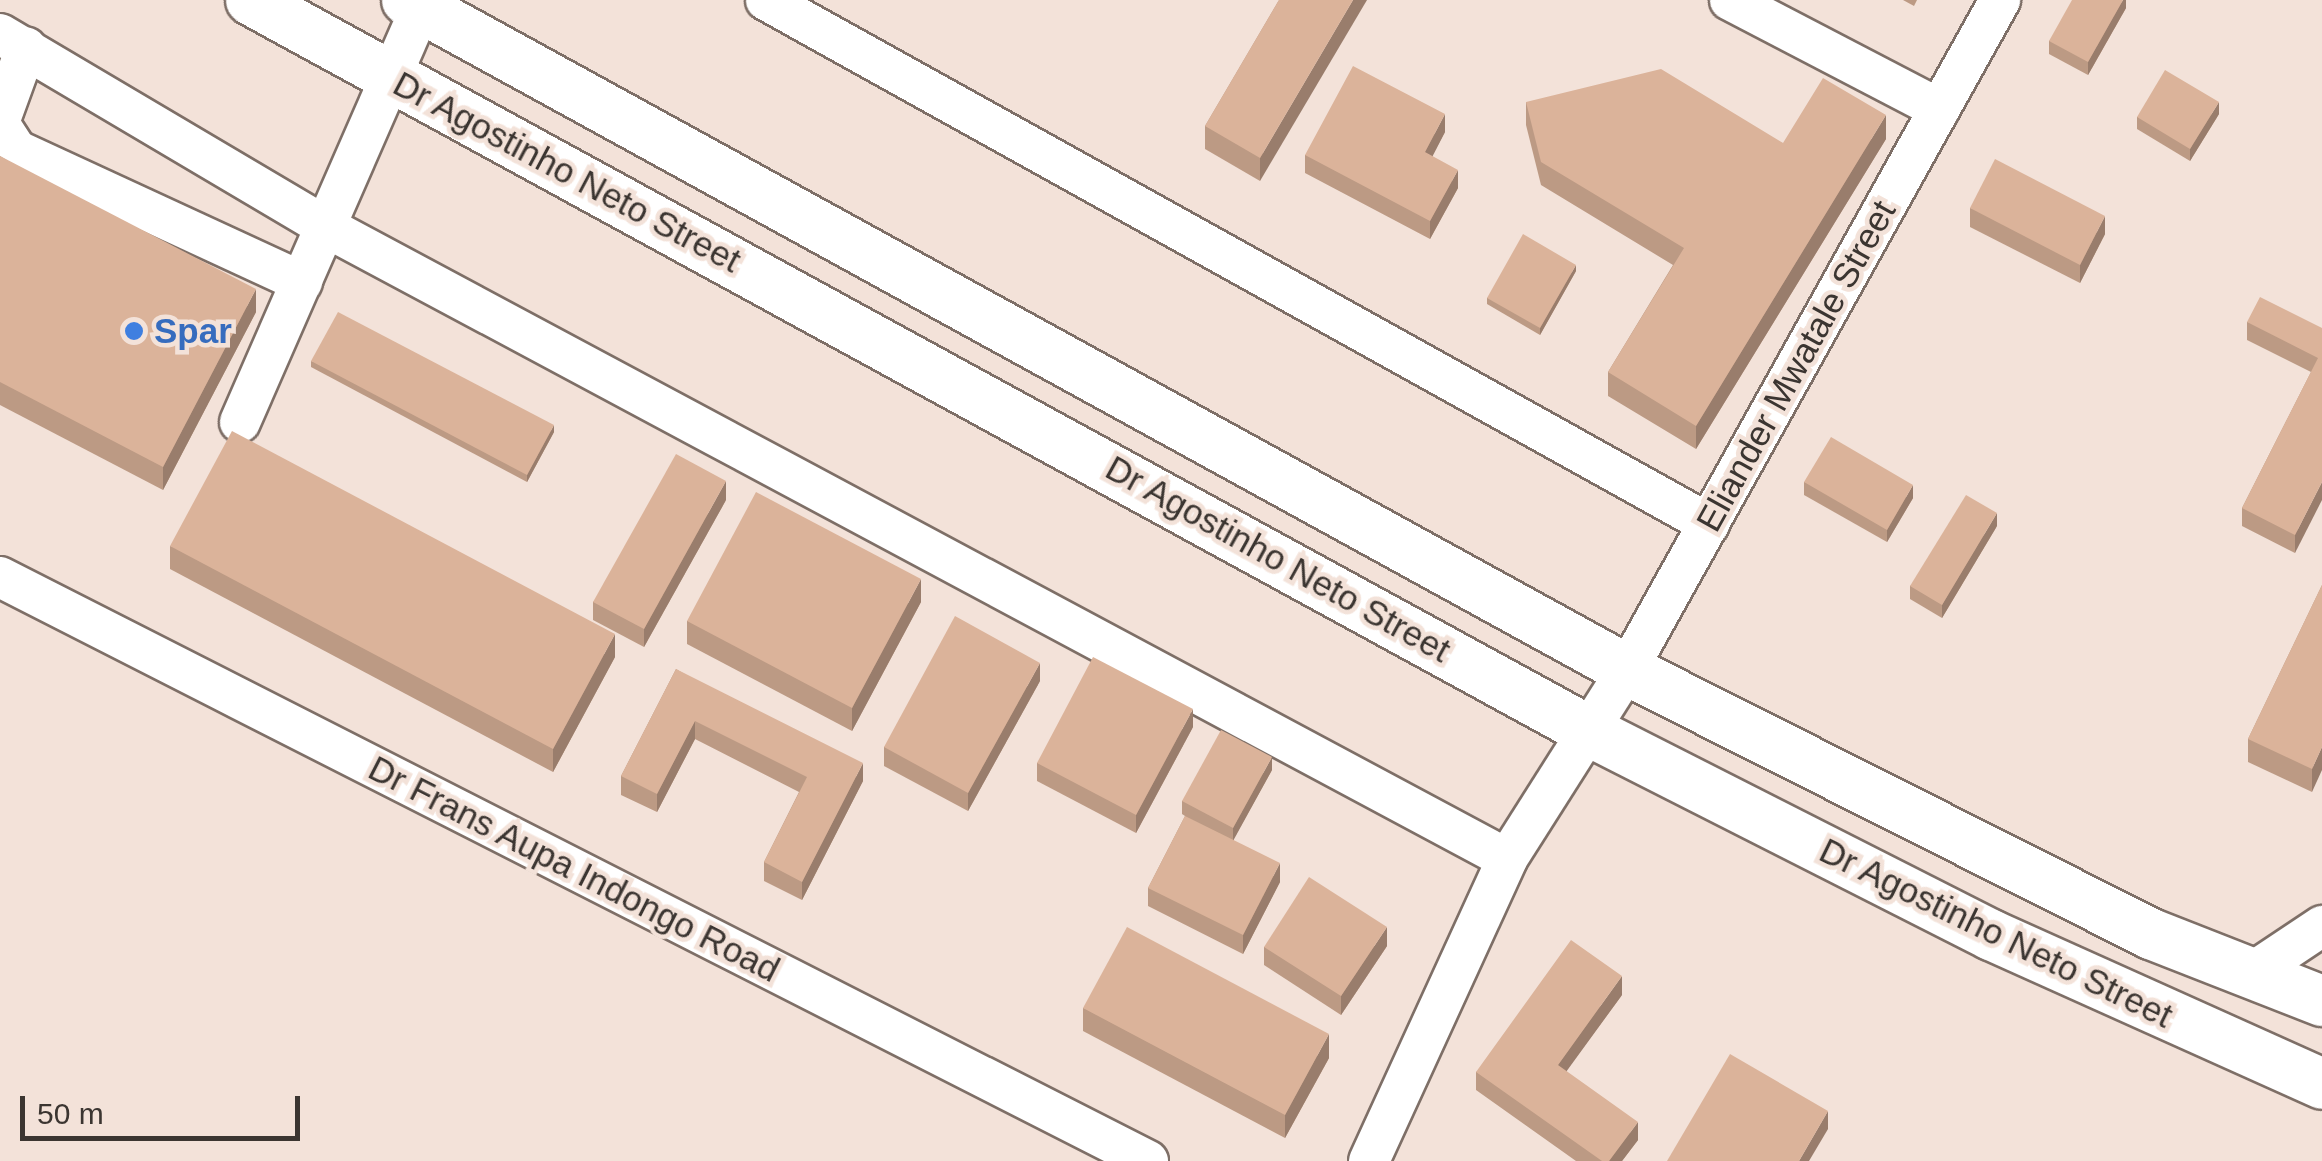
<!DOCTYPE html>
<style>
body{margin:0}
#map{position:relative;width:2322px;height:1161px;overflow:hidden;background:#f3e2d9;font-family:Helvetica,sans-serif}
div>[style]{position:absolute}
.roads{filter:drop-shadow(2px 0 #7e6f67) drop-shadow(-2px 0 #7e6f67) drop-shadow(0 2px #7e6f67) drop-shadow(0 -2px #7e6f67)}
.minor>*{height:40px;margin:-20px;padding:0 20px;transform-origin:20px;border-radius:20px;background:#fff}
.major>*{height:50px;margin:-25px;padding:0 25px;transform-origin:25px;border-radius:25px;background:#fff}
.wall>*{inset:0;background:#bc9a84}
.shaded-wall>*{inset:0;background:#997d6c}
.building>*{inset:0;background:#dbb39a}
.dots>*{width:28px;height:28px;translate:-50% -50%;box-sizing:border-box;border:5px solid #f3e2d9;border-radius:50%}
span{translate:-50% -50%;white-space:nowrap;text-align:center;line-height:1.15;-webkit-text-stroke:9px #f3e2d9;paint-order:stroke}
.street-label{font-size:35px;color:#3b3531}
.shop-label{font-size:35px;color:#366cbe;font-weight:700}
.left{translate:0 -50%;text-align:left}
.scale{position:absolute;left:20px;top:1096px;width:280px;height:45px;box-sizing:border-box;border:5px solid #3b3531;border-top:0;padding-left:12px;font-size:30px;line-height:35px;white-space:nowrap;color:#3b3531;-webkit-text-stroke:8px #f3e2d9;paint-order:stroke}
</style>
<div id="map">
<div class="roads">
<div class="minor">
<i style="left:766px;top:0;width:1079px;rotate:29.06deg"></i>
<i style="left:1730px;top:0;width:236px;rotate:27.5deg"></i>
<i style="left:0;top:34px;width:379px;rotate:30.6deg"></i>
<i style="left:326px;top:227px;width:1339px;rotate:28.15deg"></i>
<i style="left:0;top:120px;width:77px;rotate:-70.1deg"></i>
<i style="left:0;top:125px;width:30px;rotate:57deg"></i>
<i style="left:16px;top:150px;width:315px;rotate:24.8deg"></i>
<i style="left:240px;top:422px;width:452px;rotate:-66.4deg"></i>
<i style="left:0;top:577px;width:1288px;rotate:26.96deg"></i>
<i style="left:2253px;top:972px;width:83px;rotate:-33.7deg"></i>
<i style="left:1369px;top:1161px;width:332px;rotate:-65.4deg"></i>
<i style="left:1507px;top:859px;width:224px;rotate:-57.6deg"></i>
<i style="left:1627px;top:670px;width:767px;rotate:-60.89deg"></i>
</div>
<div class="major">
<i style="left:251px;top:0;width:1527px;rotate:28.65deg"></i>
<i style="left:1591px;top:732px;width:449px;rotate:26.9deg"></i>
<i style="left:1991px;top:935px;width:363px;rotate:24.2deg"></i>
<i style="left:407px;top:0;width:1392px;rotate:28.77deg"></i>
<i style="left:1627px;top:670px;width:587px;rotate:26.74deg"></i>
<i style="left:2151px;top:934px;width:184px;rotate:21.4deg"></i>
</div>
</div>
<div class="wall">
<i style="clip-path:polygon(1279px 0,1260px 181px,1205px 149px,1205px 126px)"></i>
<i style="clip-path:polygon(1903px 0,1917px 0,1914px 6px)"></i>
<i style="clip-path:polygon(2126px 0,2126px 8px,2088px 75px,2049px 54px,2049px 41px)"></i>
<i style="clip-path:polygon(1526px 102px,1783px 143px,1886px 139px,1696px 449px,1608px 396px,1608px 372px,1673px 265px,1541px 185px,1526px 125px)"></i>
<i style="clip-path:polygon(2219px 114px,2190px 161px,2137px 129px,2137px 117px)"></i>
<i style="clip-path:polygon(1445px 132px,1432px 156px,1458px 188px,1430px 239px,1305px 173px,1305px 155px)"></i>
<i style="clip-path:polygon(0 156px,256px 312px,163px 490px,0 405px)"></i>
<i style="clip-path:polygon(1970px 208px,2105px 234px,2080px 283px,1970px 227px)"></i>
<i style="clip-path:polygon(1576px 271px,1540px 335px,1487px 304px,1487px 298px)"></i>
<i style="clip-path:polygon(2247px 322px,2322px 328px,2295px 553px,2242px 526px,2242px 508px,2311px 372px,2247px 340px)"></i>
<i style="clip-path:polygon(311px 361px,554px 432px,527px 482px,311px 367px)"></i>
<i style="clip-path:polygon(1804px 482px,1913px 498px,1887px 542px,1804px 495px)"></i>
<i style="clip-path:polygon(726px 500px,644px 647px,593px 620px,593px 602px)"></i>
<i style="clip-path:polygon(1997px 526px,1942px 618px,1910px 599px,1910px 586px)"></i>
<i style="clip-path:polygon(170px 546px,615px 657px,553px 772px,170px 569px)"></i>
<i style="clip-path:polygon(2322px 585px,2312px 792px,2248px 762px,2248px 739px)"></i>
<i style="clip-path:polygon(921px 602px,852px 731px,687px 644px,687px 621px)"></i>
<i style="clip-path:polygon(676px 669px,863px 781px,802px 900px,764px 881px,764px 862px,799px 792px,695px 739px,657px 812px,621px 795px,621px 776px)"></i>
<i style="clip-path:polygon(1040px 681px,968px 811px,884px 766px,884px 747px)"></i>
<i style="clip-path:polygon(1193px 727px,1136px 833px,1037px 781px,1037px 763px)"></i>
<i style="clip-path:polygon(1272px 770px,1233px 840px,1280px 882px,1243px 954px,1148px 906px,1148px 888px,1185px 816px,1182px 814px,1182px 801px)"></i>
<i style="clip-path:polygon(1387px 946px,1341px 1015px,1264px 965px,1264px 947px)"></i>
<i style="clip-path:polygon(1622px 995px,1566px 1071px,1638px 1140px,1622px 1161px,1576px 1161px,1476px 1090px,1476px 1072px)"></i>
<i style="clip-path:polygon(1083px 1008px,1329px 1058px,1285px 1138px,1083px 1031px)"></i>
</div>
<div class="shaded-wall">
<i style="clip-path:polygon(1353px 0,1367px 0,1260px 181px,1260px 158px)"></i>
<i style="clip-path:polygon(2123px 0,2126px 0,2126px 8px,2088px 75px,2088px 62px)"></i>
<i style="clip-path:polygon(2219px 102px,2219px 114px,2190px 161px,2190px 149px)"></i>
<i style="clip-path:polygon(1445px 114px,1445px 132px,1425px 171px,1425px 152px)"></i>
<i style="clip-path:polygon(1886px 115px,1886px 139px,1696px 449px,1696px 426px)"></i>
<i style="clip-path:polygon(1458px 170px,1458px 188px,1430px 239px,1430px 221px)"></i>
<i style="clip-path:polygon(2105px 216px,2105px 234px,2080px 283px,2080px 265px)"></i>
<i style="clip-path:polygon(1576px 265px,1576px 271px,1540px 335px,1540px 328px)"></i>
<i style="clip-path:polygon(256px 289px,256px 312px,163px 490px,163px 467px)"></i>
<i style="clip-path:polygon(554px 425px,554px 432px,527px 482px,527px 475px)"></i>
<i style="clip-path:polygon(726px 481px,726px 500px,644px 647px,644px 629px)"></i>
<i style="clip-path:polygon(2322px 482px,2322px 500px,2295px 553px,2295px 535px)"></i>
<i style="clip-path:polygon(1913px 485px,1913px 498px,1887px 542px,1887px 530px)"></i>
<i style="clip-path:polygon(1997px 513px,1997px 526px,1942px 618px,1942px 605px)"></i>
<i style="clip-path:polygon(921px 579px,921px 602px,852px 731px,852px 708px)"></i>
<i style="clip-path:polygon(615px 634px,615px 657px,553px 772px,553px 749px)"></i>
<i style="clip-path:polygon(1040px 663px,1040px 681px,968px 811px,968px 793px)"></i>
<i style="clip-path:polygon(1193px 709px,1193px 727px,1136px 833px,1136px 815px)"></i>
<i style="clip-path:polygon(695px 721px,695px 739px,657px 812px,657px 794px)"></i>
<i style="clip-path:polygon(2322px 747px,2322px 770px,2312px 792px,2312px 769px)"></i>
<i style="clip-path:polygon(1272px 757px,1272px 770px,1233px 841px,1233px 828px)"></i>
<i style="clip-path:polygon(863px 763px,863px 781px,802px 900px,802px 882px)"></i>
<i style="clip-path:polygon(1280px 863px,1280px 882px,1243px 954px,1243px 935px)"></i>
<i style="clip-path:polygon(1387px 927px,1387px 946px,1341px 1015px,1341px 996px)"></i>
<i style="clip-path:polygon(1622px 976px,1622px 995px,1558px 1083px,1558px 1065px)"></i>
<i style="clip-path:polygon(1329px 1034px,1329px 1058px,1285px 1138px,1285px 1115px)"></i>
<i style="clip-path:polygon(1828px 1111px,1828px 1129px,1809px 1161px,1799px 1161px)"></i>
<i style="clip-path:polygon(1638px 1122px,1638px 1140px,1622px 1161px,1609px 1161px)"></i>
</div>
<div class="building">
<i style="clip-path:polygon(1279px 0,1353px 0,1260px 158px,1205px 126px)"></i>
<i style="clip-path:polygon(2072px 0,2123px 0,2088px 62px,2049px 41px)"></i>
<i style="clip-path:polygon(1353px 66px,1445px 114px,1425px 152px,1458px 170px,1430px 221px,1305px 155px)"></i>
<i style="clip-path:polygon(1661px 69px,1783px 143px,1823px 78px,1886px 115px,1696px 426px,1608px 372px,1684px 248px,1541px 162px,1526px 102px)"></i>
<i style="clip-path:polygon(2165px 70px,2219px 102px,2190px 149px,2137px 117px)"></i>
<i style="clip-path:polygon(0 156px,256px 289px,163px 467px,0 382px)"></i>
<i style="clip-path:polygon(1995px 159px,2105px 216px,2080px 265px,1970px 208px)"></i>
<i style="clip-path:polygon(1523px 234px,1576px 265px,1540px 328px,1487px 298px)"></i>
<i style="clip-path:polygon(2260px 297px,2322px 328px,2322px 482px,2295px 535px,2242px 508px,2318px 358px,2247px 322px)"></i>
<i style="clip-path:polygon(338px 312px,554px 425px,527px 475px,311px 361px)"></i>
<i style="clip-path:polygon(232px 431px,615px 634px,553px 749px,170px 546px)"></i>
<i style="clip-path:polygon(1831px 437px,1913px 485px,1887px 530px,1804px 482px)"></i>
<i style="clip-path:polygon(676px 454px,726px 481px,644px 629px,593px 602px)"></i>
<i style="clip-path:polygon(756px 492px,921px 579px,852px 708px,687px 621px)"></i>
<i style="clip-path:polygon(1966px 495px,1997px 513px,1942px 605px,1910px 586px)"></i>
<i style="clip-path:polygon(2322px 585px,2322px 747px,2312px 769px,2248px 739px)"></i>
<i style="clip-path:polygon(955px 616px,1040px 663px,968px 793px,884px 747px)"></i>
<i style="clip-path:polygon(1093px 657px,1193px 709px,1136px 815px,1037px 763px)"></i>
<i style="clip-path:polygon(676px 669px,863px 763px,802px 882px,764px 862px,807px 777px,695px 721px,657px 794px,621px 776px)"></i>
<i style="clip-path:polygon(1221px 730px,1272px 757px,1233px 828px,1182px 801px)"></i>
<i style="clip-path:polygon(1185px 816px,1280px 863px,1243px 935px,1148px 888px)"></i>
<i style="clip-path:polygon(1309px 877px,1387px 927px,1341px 996px,1264px 947px)"></i>
<i style="clip-path:polygon(1127px 927px,1329px 1034px,1285px 1115px,1083px 1008px)"></i>
<i style="clip-path:polygon(1571px 940px,1622px 976px,1558px 1065px,1638px 1122px,1609px 1161px,1602px 1161px,1476px 1072px)"></i>
<i style="clip-path:polygon(1730px 1054px,1828px 1111px,1799px 1161px,1667px 1161px)"></i>
</div>
<div class="dots">
<i style="left:134px;top:331px;background:#3f7fe0"></i>
</div>
<div class="street-label">
<span style="left:567px;top:172px;rotate:28deg">Dr Agostinho Neto Street</span>
<span style="left:1796px;top:366px;rotate:-61deg">Eliander Mwatale Street</span>
<span style="left:1278px;top:559px;rotate:29deg">Dr Agostinho Neto Street</span>
<span style="left:574px;top:869px;rotate:27deg">Dr Frans Aupa Indongo Road</span>
<span style="left:1996px;top:933px;rotate:26deg">Dr Agostinho Neto Street</span>
</div>
<div class="shop-label">
<span class="left" style="left:154px;top:331px">Spar</span>
</div>
<div class="scale">50 m</div>
</div>
